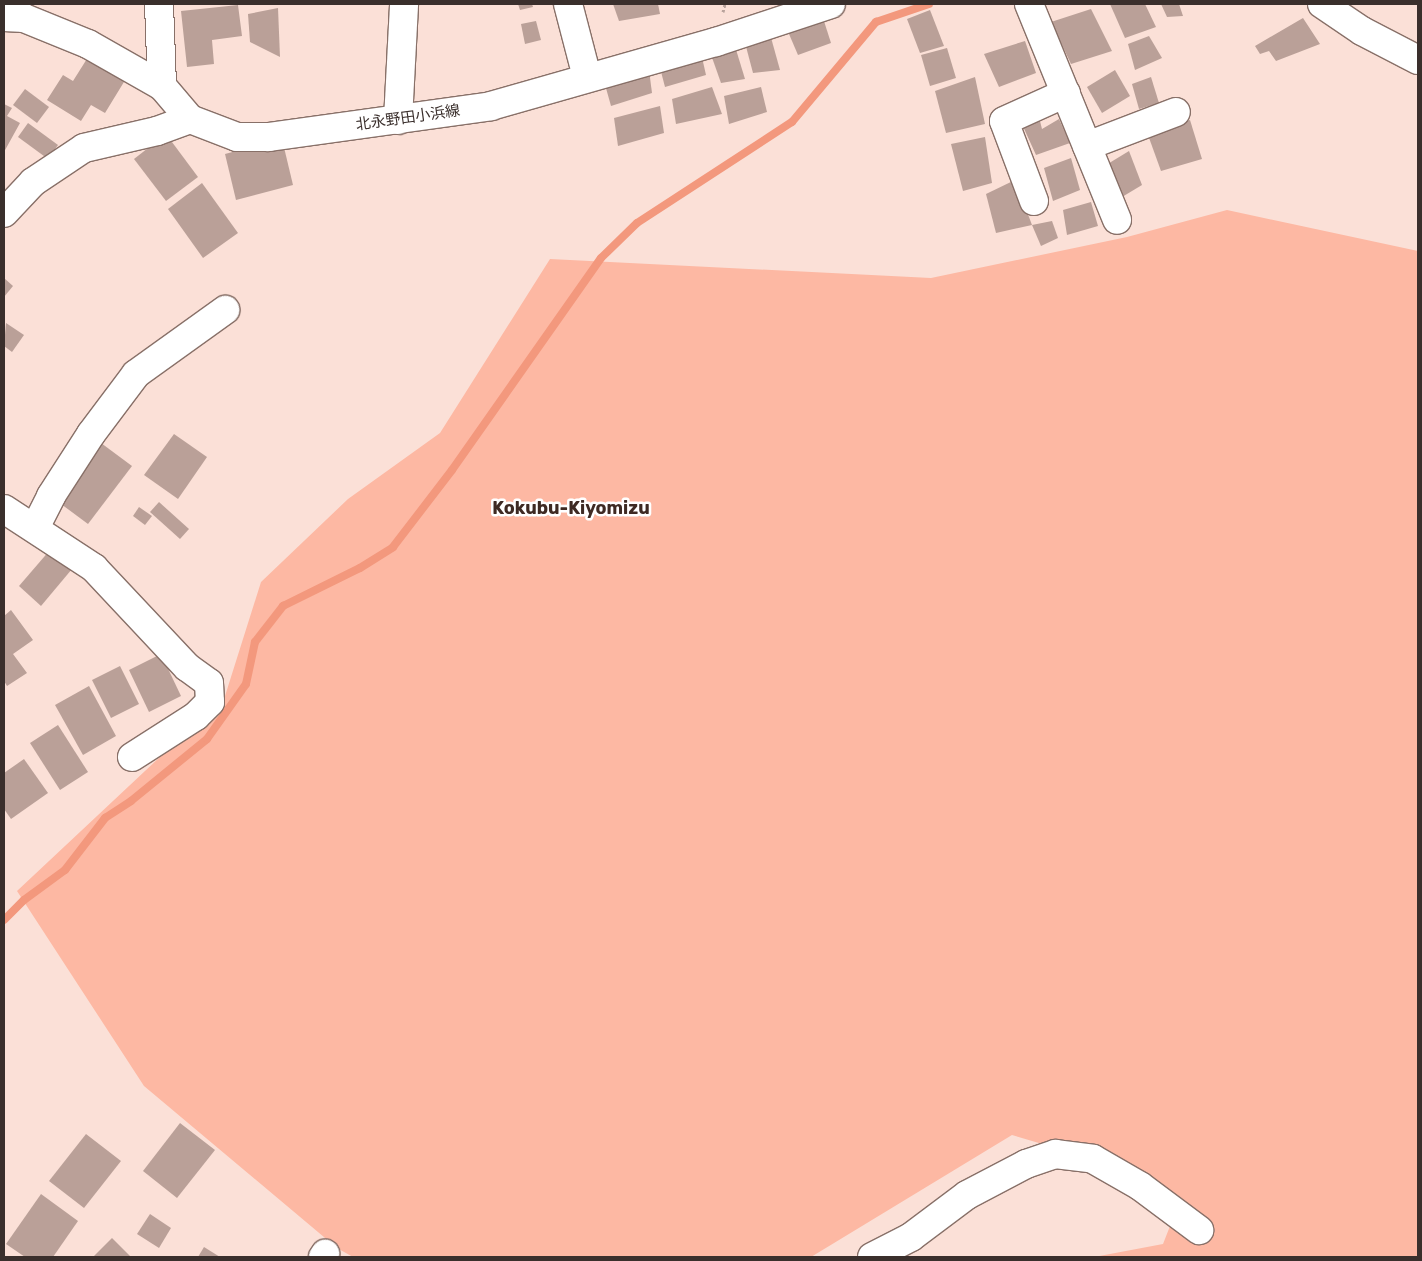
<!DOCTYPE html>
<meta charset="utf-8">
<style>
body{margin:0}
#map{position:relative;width:1422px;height:1261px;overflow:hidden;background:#fbe0d7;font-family:Rubik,"Noto Sans JP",sans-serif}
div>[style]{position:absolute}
.green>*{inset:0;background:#fdb8a3}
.stream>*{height:8px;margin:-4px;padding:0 4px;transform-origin:4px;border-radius:4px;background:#f3987d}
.building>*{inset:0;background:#baa098}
.path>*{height:3px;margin-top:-1.5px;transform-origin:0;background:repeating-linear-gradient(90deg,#b9a39c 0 2.5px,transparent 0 5px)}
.roads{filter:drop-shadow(1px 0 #887068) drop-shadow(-1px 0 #887068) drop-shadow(0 1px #887068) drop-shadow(0 -1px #887068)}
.street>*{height:28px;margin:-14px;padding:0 14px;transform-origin:14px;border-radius:14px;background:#fff}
.secondary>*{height:28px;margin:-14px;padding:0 14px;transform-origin:14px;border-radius:14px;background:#fff}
span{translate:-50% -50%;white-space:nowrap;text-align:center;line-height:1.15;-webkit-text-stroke:5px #fff;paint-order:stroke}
.street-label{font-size:15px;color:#3a2f2c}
.quarter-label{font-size:18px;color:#3e2a23;font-weight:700}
.frame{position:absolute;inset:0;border:5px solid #3a2f2c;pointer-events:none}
</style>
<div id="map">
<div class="green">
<i style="clip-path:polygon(1227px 210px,1418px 251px,1418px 1257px,1094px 1257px,1163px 1244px,1181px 1198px,1093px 1159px,1012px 1135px,811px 1257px,353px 1257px,337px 1248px,144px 1086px,17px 891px,225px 696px,261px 582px,348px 499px,440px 433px,550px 259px,931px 278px,1127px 237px)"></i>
</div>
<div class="stream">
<i style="left:4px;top:920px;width:28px;rotate:-45deg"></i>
<i style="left:24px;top:900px;width:51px;rotate:-36.2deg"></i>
<i style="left:65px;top:870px;width:66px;rotate:-52.4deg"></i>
<i style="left:105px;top:818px;width:31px;rotate:-33deg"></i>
<i style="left:131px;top:801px;width:98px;rotate:-39.2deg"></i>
<i style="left:207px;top:739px;width:67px;rotate:-54.7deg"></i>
<i style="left:246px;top:684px;width:43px;rotate:-77.9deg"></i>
<i style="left:255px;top:642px;width:46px;rotate:-52.1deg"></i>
<i style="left:283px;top:606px;width:86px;rotate:-26.3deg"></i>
<i style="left:360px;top:568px;width:39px;rotate:-32deg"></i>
<i style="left:393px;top:547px;width:97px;rotate:-52.5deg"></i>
<i style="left:452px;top:470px;width:259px;rotate:-54.9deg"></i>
<i style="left:601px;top:258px;width:50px;rotate:-44.2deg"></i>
<i style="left:637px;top:223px;width:185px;rotate:-33.1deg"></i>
<i style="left:792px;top:122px;width:131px;rotate:-50deg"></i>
<i style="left:876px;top:22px;width:56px;rotate:-18.8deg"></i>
</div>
<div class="building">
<i style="clip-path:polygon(518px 4px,532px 4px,533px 7px,520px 10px)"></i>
<i style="clip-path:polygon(613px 4px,658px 4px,660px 14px,619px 21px)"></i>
<i style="clip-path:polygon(1110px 4px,1145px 4px,1156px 27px,1125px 38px)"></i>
<i style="clip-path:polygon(1161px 4px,1179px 4px,1183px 16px,1167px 17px)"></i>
<i style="clip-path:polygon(238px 5px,242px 36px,212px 40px,214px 64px,187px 67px,181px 11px)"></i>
<i style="clip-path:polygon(278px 8px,280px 57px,250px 42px,248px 14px)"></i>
<i style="clip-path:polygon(1091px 9px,1112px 51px,1071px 64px,1051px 22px)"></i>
<i style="clip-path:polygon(930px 10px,944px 46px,920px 53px,907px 19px)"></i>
<i style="clip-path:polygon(823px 18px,831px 43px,798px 55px,786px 27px)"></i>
<i style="clip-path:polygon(1303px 18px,1320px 44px,1276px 61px,1269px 51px,1260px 54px,1255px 46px)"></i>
<i style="clip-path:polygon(536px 21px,541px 40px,525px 44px,521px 24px)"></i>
<i style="clip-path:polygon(770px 34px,780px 70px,753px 73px,744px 39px)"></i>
<i style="clip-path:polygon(1149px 36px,1162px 58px,1135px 70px,1128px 44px)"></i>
<i style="clip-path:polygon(1025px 41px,1036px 73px,999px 87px,984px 54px)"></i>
<i style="clip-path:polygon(734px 43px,745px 79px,721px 83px,709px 49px)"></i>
<i style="clip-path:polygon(947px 48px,956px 78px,930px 86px,921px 55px)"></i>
<i style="clip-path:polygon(701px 53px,706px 75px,665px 87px,659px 64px)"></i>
<i style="clip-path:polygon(90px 54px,127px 77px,105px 113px,91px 105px,81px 121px,47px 100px,63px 75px,73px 81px)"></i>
<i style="clip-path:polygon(649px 70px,652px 93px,611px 106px,604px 81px)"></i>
<i style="clip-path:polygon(1115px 70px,1130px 96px,1102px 113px,1087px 87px)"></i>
<i style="clip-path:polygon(975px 77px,985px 124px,946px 133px,935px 91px)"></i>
<i style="clip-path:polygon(1151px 77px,1159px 103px,1139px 109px,1132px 84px)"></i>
<i style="clip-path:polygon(712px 87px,722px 114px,676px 124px,672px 99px)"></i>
<i style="clip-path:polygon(761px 87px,767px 112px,729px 124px,724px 96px)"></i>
<i style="clip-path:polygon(25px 89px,49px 107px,37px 123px,13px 105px)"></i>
<i style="clip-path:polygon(4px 104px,12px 108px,7px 116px,20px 123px,4px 152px)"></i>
<i style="clip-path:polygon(660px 106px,664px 133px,618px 146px,614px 118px)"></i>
<i style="clip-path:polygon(1039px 117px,1042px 129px,1059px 119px,1070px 143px,1036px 155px,1021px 122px)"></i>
<i style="clip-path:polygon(1190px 120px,1202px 159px,1161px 171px,1148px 135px)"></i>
<i style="clip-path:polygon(28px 123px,58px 145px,48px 159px,18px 137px)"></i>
<i style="clip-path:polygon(166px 134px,198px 177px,166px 201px,134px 159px)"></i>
<i style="clip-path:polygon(985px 137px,992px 183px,963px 191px,951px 144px)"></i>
<i style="clip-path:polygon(282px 139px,293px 185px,236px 200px,225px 154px)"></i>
<i style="clip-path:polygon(1129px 151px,1142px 185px,1122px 197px,1106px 165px)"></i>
<i style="clip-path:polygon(1071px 158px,1080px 190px,1053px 201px,1044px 168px)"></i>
<i style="clip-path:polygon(1015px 180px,1032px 225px,996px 233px,986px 194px)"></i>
<i style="clip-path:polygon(202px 183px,238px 233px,203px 258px,168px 209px)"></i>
<i style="clip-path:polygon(1091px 202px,1098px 226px,1067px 235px,1063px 210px)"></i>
<i style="clip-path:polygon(1052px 221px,1058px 238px,1041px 246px,1032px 225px)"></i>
<i style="clip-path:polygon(4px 278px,13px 286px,4px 297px)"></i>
<i style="clip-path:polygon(6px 323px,24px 335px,12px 352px,4px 346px)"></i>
<i style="clip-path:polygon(174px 434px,207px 457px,178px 499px,144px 475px)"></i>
<i style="clip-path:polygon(101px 443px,132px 466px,88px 524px,57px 501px)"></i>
<i style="clip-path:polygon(159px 502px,189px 529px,180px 539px,150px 512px)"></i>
<i style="clip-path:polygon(139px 507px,152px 516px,145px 525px,133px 516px)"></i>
<i style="clip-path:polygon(50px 550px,72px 569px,41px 606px,19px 586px)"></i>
<i style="clip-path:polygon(11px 610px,33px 640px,13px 654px,27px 673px,7px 686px,4px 681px,4px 616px)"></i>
<i style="clip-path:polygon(161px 654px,181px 696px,149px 712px,129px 670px)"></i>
<i style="clip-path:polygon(120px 666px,139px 704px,111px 718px,92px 680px)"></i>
<i style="clip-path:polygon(89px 686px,116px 736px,83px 755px,55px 705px)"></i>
<i style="clip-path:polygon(58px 725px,88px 772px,60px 790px,30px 743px)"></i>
<i style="clip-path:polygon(24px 759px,48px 793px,11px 819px,4px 809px,4px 773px)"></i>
<i style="clip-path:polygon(180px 1123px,215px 1150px,177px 1198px,143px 1171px)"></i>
<i style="clip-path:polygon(86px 1134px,121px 1161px,84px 1208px,49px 1181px)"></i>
<i style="clip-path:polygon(41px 1194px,78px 1221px,53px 1257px,25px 1257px,6px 1244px)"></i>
<i style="clip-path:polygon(150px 1214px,171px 1228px,159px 1248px,137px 1234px)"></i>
<i style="clip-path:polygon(112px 1238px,131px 1257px,93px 1257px)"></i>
<i style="clip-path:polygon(204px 1247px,220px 1257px,198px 1257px)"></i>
</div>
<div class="path">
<i style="left:723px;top:12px;width:8px;rotate:-76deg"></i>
</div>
<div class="roads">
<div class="street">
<i style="left:159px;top:4px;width:82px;rotate:87.9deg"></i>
<i style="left:568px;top:4px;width:75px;rotate:75.4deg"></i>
<i style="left:1029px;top:4px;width:233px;rotate:67.8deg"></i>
<i style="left:398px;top:120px;width:116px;rotate:-87deg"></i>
<i style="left:1087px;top:146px;width:95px;rotate:-20.9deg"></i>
<i style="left:1034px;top:201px;width:85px;rotate:-110.6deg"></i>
<i style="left:1004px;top:121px;width:68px;rotate:-24.3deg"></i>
<i style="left:4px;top:213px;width:42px;rotate:-46.9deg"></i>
<i style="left:33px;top:182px;width:61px;rotate:-33.7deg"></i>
<i style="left:84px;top:148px;width:75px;rotate:-13.1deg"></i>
<i style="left:157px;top:131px;width:35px;rotate:-20deg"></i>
<i style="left:4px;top:509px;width:108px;rotate:33.2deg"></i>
<i style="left:94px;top:568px;width:136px;rotate:46.8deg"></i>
<i style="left:187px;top:667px;width:27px;rotate:36deg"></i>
<i style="left:209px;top:683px;width:19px;rotate:87deg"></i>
<i style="left:210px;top:702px;width:20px;rotate:135deg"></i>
<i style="left:196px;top:716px;width:76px;rotate:147.4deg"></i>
<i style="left:35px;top:528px;width:36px;rotate:-63deg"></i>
<i style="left:51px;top:496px;width:74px;rotate:-57.2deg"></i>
<i style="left:91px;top:434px;width:75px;rotate:-53.1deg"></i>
<i style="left:136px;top:374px;width:110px;rotate:-35.7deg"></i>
<i style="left:323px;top:1257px;width:4px;rotate:-56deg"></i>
<i style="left:872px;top:1257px;width:44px;rotate:-27.1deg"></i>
<i style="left:911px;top:1237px;width:70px;rotate:-36.9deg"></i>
<i style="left:967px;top:1195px;width:67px;rotate:-27.7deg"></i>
<i style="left:1026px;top:1164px;width:31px;rotate:-19deg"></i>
<i style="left:1055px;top:1154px;width:38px;rotate:7deg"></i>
<i style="left:1093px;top:1159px;width:54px;rotate:29.9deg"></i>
<i style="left:1140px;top:1186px;width:74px;rotate:36.7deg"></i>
</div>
<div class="secondary">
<i style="left:1322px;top:4px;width:48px;rotate:34deg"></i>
<i style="left:1362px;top:31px;width:63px;rotate:27.4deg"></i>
<i style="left:4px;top:17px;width:20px;rotate:3deg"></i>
<i style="left:24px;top:18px;width:69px;rotate:22.1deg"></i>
<i style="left:88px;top:44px;width:85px;rotate:29.6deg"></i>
<i style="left:162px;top:86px;width:43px;rotate:49.7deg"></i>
<i style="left:190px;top:119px;width:50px;rotate:21deg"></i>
<i style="left:237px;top:137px;width:32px"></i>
<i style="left:269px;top:137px;width:224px;rotate:-7.9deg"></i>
<i style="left:491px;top:106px;width:234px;rotate:-15.9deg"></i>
<i style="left:716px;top:42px;width:121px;rotate:-18.3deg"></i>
</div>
</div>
<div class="street-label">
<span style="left:408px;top:118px;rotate:-8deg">北永野田小浜線</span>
</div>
<div class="quarter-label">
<span style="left:571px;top:508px">Kokubu-Kiyomizu</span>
</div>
<div class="frame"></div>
</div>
